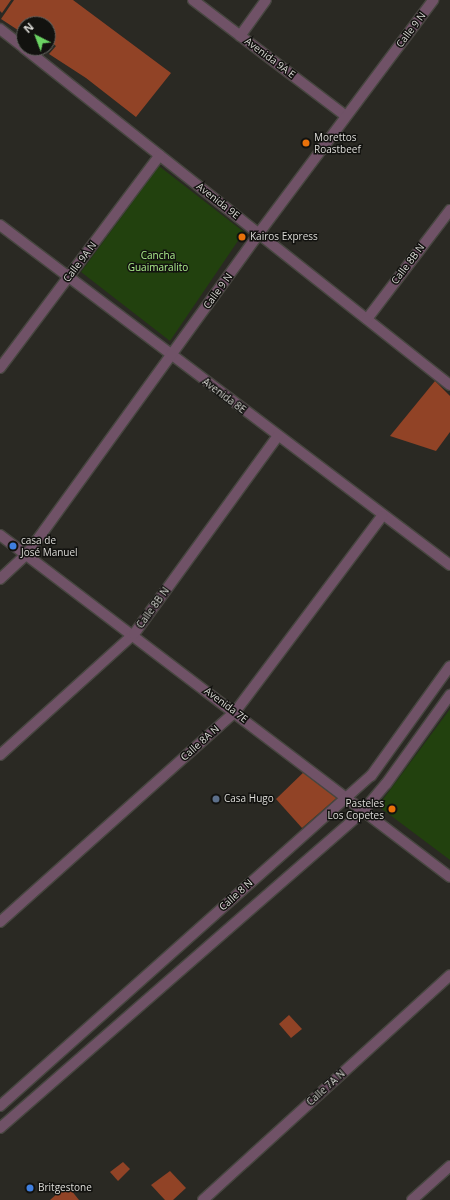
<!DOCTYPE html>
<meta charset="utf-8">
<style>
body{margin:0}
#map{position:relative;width:450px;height:1200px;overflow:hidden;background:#2a2923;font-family:"Open Sans",sans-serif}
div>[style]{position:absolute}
.green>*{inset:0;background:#22410e}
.building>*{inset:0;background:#914326}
.roads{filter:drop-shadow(1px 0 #474640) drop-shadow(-1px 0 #474640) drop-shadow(0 1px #474640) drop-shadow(0 -1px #474640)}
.minor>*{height:10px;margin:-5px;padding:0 5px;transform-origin:5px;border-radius:5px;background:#705267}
.dots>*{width:11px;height:11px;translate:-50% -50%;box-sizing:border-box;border:2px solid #12120f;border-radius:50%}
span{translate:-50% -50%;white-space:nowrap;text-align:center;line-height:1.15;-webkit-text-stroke:3px #12120f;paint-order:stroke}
.street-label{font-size:10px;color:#dddcd8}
.poi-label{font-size:10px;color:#dddcd8}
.left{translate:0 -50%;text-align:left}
.right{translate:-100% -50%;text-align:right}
.park-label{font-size:10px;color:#adee8c}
.north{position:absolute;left:16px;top:16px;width:40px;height:40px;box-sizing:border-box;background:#12120f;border:1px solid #63635f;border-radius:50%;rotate:318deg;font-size:11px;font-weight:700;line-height:16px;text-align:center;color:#dddcd8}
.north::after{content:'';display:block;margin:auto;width:14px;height:18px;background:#6bd363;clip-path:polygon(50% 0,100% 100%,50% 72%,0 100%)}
</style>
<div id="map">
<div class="green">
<i style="clip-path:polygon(159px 166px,244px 232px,170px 341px,81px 272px)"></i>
<i style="clip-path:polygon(450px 709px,450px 860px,378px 806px)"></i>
</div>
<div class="building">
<i style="clip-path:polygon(0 0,11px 0,2px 13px,0 11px)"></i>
<i style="clip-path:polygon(14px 0,73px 0,171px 73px,136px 117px,86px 78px,49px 54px,56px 46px,48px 40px,48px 24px,24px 24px,24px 34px,1px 19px)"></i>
<i style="clip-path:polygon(435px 381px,450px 396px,450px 432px,436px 451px,390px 436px)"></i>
<i style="clip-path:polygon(307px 769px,340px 795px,302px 828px,276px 799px)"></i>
<i style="clip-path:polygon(289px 1015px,302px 1029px,291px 1038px,279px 1024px)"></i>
<i style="clip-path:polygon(123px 1162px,130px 1169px,118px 1181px,110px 1172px)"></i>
<i style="clip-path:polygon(170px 1171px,186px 1188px,173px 1200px,165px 1200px,151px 1185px)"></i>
<i style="clip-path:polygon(67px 1185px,79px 1200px,50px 1200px)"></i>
</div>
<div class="roads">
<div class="minor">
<i style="left:193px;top:0;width:192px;rotate:37.2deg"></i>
<i style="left:0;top:29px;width:31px;rotate:38deg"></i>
<i style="left:240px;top:36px;width:44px;rotate:-54.2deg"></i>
<i style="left:24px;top:48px;width:543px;rotate:38.35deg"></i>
<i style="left:0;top:225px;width:564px;rotate:37.07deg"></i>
<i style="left:367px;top:319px;width:137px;rotate:-52.7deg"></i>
<i style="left:0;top:368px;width:266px;rotate:-53.1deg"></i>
<i style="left:0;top:535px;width:565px;rotate:37.23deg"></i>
<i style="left:0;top:579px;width:37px;rotate:-43deg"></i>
<i style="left:27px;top:554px;width:396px;rotate:-54.1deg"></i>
<i style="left:259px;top:233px;width:291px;rotate:-53.2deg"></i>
<i style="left:0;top:755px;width:181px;rotate:-42.1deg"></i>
<i style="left:134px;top:634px;width:245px;rotate:-54deg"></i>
<i style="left:0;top:922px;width:315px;rotate:-41.8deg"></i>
<i style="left:235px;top:712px;width:245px;rotate:-53.1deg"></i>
<i style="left:0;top:1106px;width:497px;rotate:-41.7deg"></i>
<i style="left:371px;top:776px;width:135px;rotate:-54.3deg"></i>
<i style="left:0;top:1128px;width:482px;rotate:-41.1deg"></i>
<i style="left:363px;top:811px;width:35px;rotate:-50deg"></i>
<i style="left:386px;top:784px;width:110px;rotate:-54.3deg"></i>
<i style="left:203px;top:1200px;width:334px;rotate:-42.3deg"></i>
<i style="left:412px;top:1200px;width:51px;rotate:-41.8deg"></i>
</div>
</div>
<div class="dots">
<i style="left:306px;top:143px;background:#e8710a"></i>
<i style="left:242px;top:237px;background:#e8710a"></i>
<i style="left:13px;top:546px;background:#3f7fe0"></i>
<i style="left:216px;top:799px;background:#5c6f8a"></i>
<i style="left:392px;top:809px;background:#e8710a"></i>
<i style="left:30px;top:1188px;background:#3f7fe0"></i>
</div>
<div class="street-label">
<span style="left:411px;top:30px;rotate:-53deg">Calle 9 N</span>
<span style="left:270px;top:58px;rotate:37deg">Avenida 9A E</span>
<span style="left:218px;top:201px;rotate:38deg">Avenida 9E</span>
<span style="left:80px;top:262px;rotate:-53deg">Calle 9A N</span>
<span style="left:408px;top:264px;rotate:-53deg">Calle 8B N</span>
<span style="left:218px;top:291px;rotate:-54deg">Calle 9 N</span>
<span style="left:224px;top:396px;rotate:37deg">Avenida 8E</span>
<span style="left:153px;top:608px;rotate:-54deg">Calle 8B N</span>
<span style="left:226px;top:705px;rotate:37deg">Avenida 7E</span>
<span style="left:200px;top:743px;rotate:-42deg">Calle 8A N</span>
<span style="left:236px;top:895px;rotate:-42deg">Calle 8 N</span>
<span style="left:326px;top:1088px;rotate:-42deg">Calle 7A N</span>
</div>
<div class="poi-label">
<span class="left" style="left:314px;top:143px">Morettos<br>Roastbeef</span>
<span class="left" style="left:250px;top:237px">Kairos Express</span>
<span class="left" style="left:21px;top:546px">casa de<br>José Manuel</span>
<span class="left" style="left:224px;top:799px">Casa Hugo</span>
<span class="right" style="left:384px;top:809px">Pasteles<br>Los Copetes</span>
<span class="left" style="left:38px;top:1188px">Britgestone</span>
</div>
<div class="park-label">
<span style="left:158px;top:261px">Cancha<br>Guaimaralito</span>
</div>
<div class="north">N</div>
</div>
